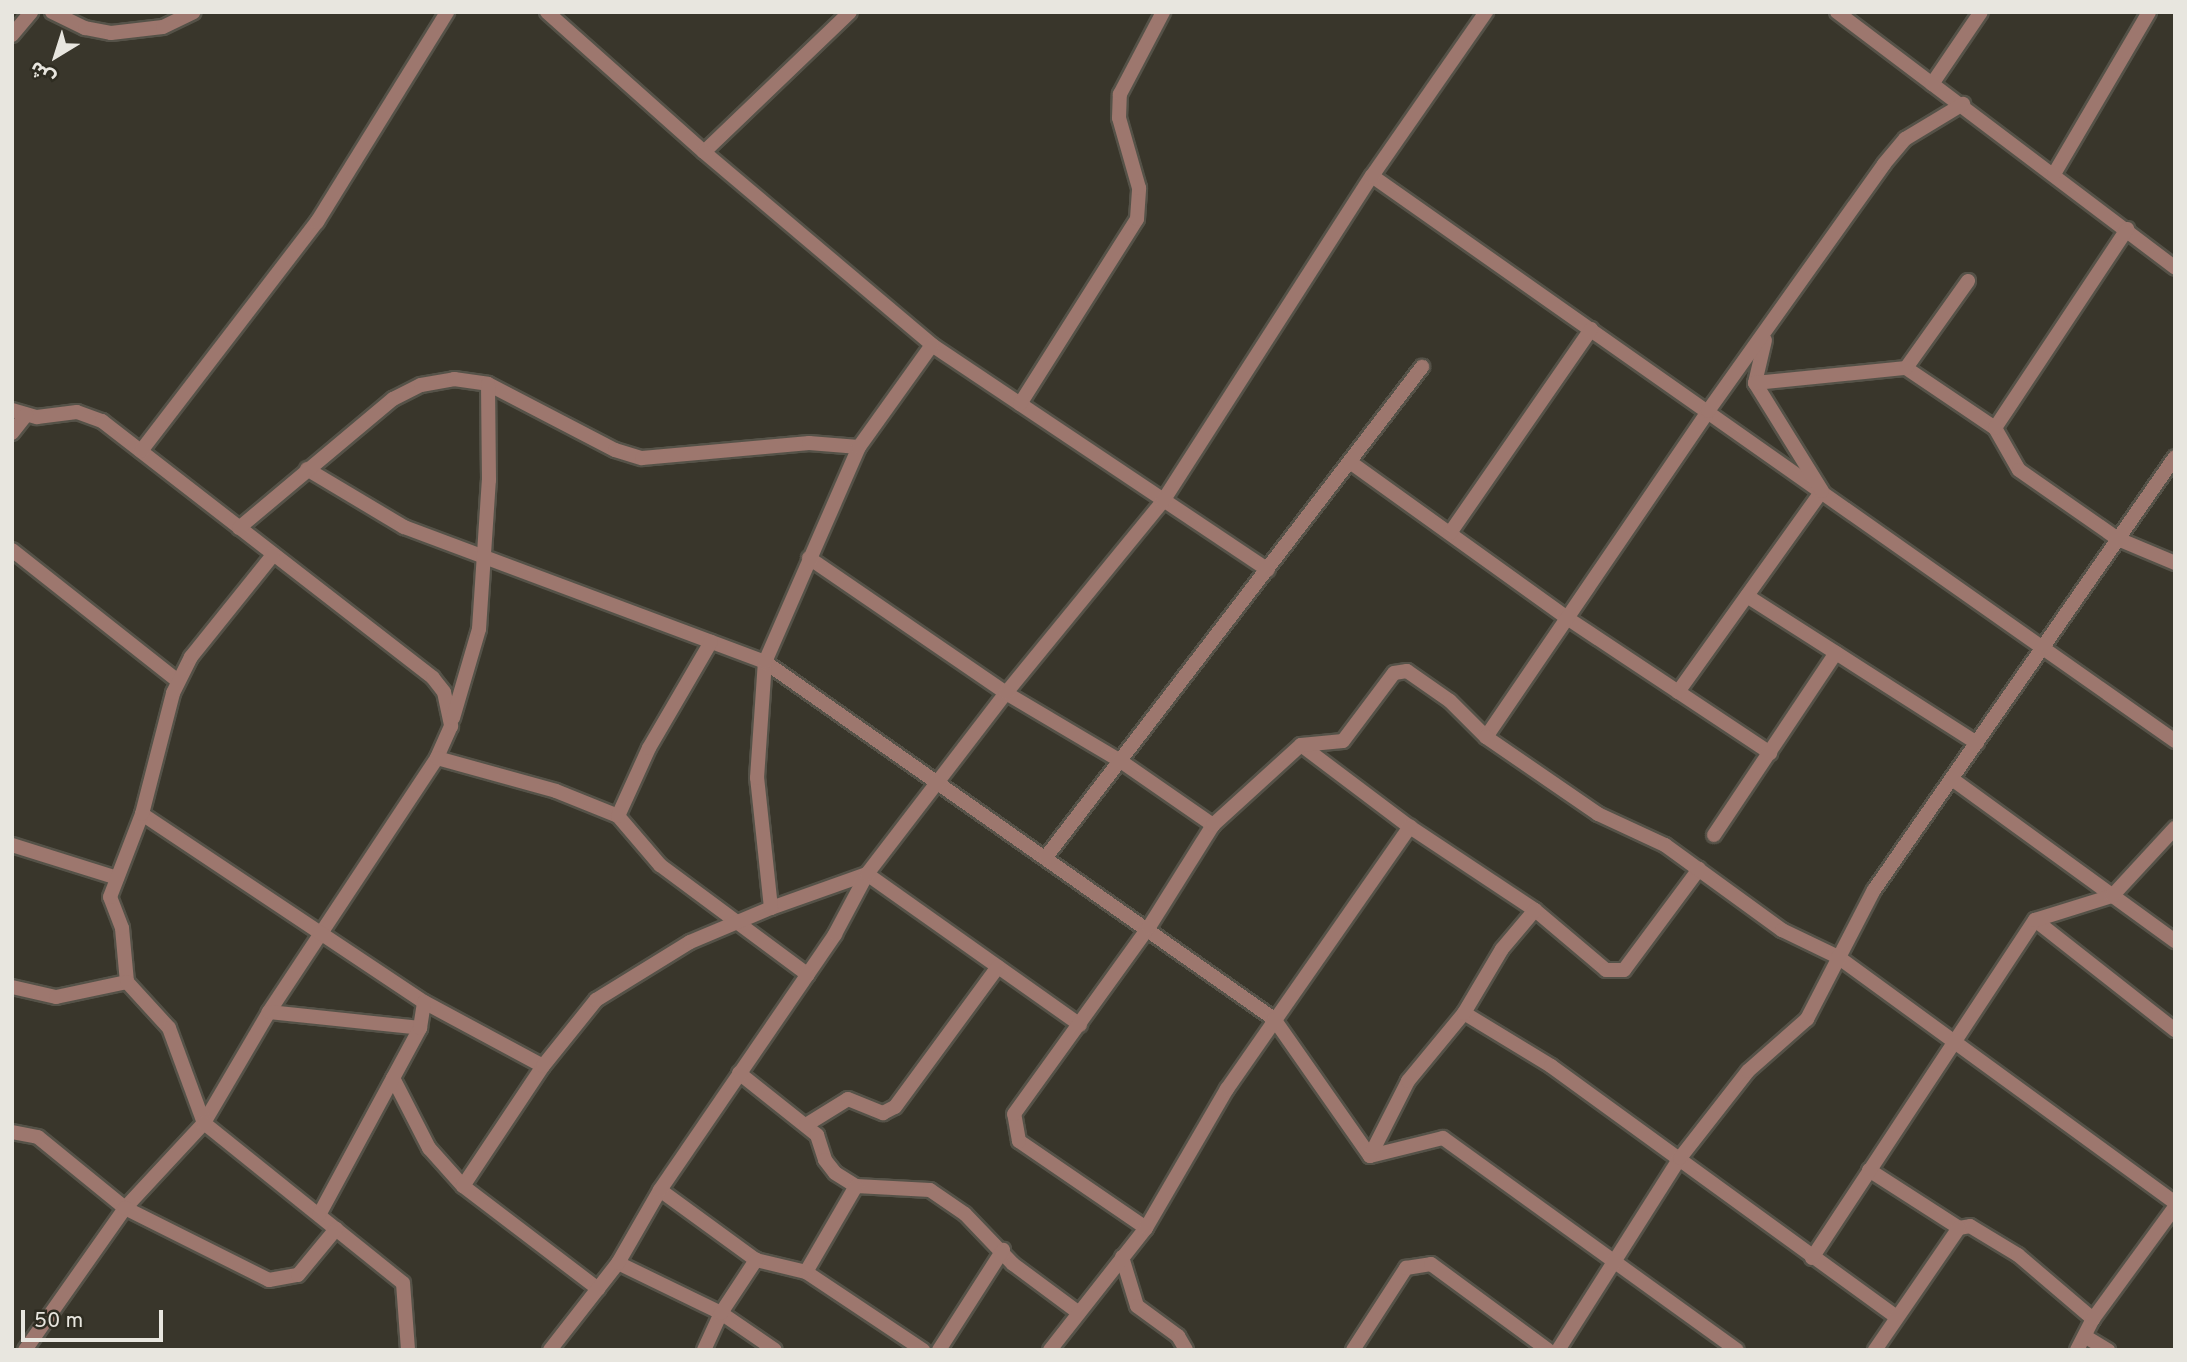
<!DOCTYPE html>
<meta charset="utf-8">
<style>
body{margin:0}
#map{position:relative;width:2187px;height:1362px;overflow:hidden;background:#39362b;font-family:Overpass,"Noto Sans Arabic",sans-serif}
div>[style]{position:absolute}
.roads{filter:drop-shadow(2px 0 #555248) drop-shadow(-2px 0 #555248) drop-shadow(0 2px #555248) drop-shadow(0 -2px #555248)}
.minor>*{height:14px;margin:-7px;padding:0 7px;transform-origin:7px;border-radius:7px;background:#9d776e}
span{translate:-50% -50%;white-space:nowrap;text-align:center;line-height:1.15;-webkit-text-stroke:7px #2e2c21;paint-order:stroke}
.frame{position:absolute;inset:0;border:14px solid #e8e6df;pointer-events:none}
.north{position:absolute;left:21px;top:21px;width:70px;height:70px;-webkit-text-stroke:5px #2e2c21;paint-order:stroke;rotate:218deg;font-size:19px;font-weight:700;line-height:28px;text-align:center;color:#e8e6df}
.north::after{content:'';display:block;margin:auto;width:24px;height:32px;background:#e8e6df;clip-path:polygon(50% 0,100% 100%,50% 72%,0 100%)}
.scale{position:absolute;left:21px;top:1310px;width:142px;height:32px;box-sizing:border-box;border:4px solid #e8e6df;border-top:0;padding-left:9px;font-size:21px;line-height:24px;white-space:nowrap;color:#e8e6df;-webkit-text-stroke:5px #2e2c21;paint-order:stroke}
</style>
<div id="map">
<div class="roads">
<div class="minor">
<i style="left:52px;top:12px;width:37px;rotate:26deg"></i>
<i style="left:85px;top:28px;width:26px;rotate:11deg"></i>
<i style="left:111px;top:33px;width:52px;rotate:-6.6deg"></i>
<i style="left:163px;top:27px;width:34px;rotate:-26deg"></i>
<i style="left:547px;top:12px;width:210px;rotate:41.7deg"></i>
<i style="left:704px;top:152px;width:202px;rotate:-43.8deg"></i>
<i style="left:1837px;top:12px;width:424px;rotate:37.1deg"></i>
<i style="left:12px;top:35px;width:30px;rotate:-50deg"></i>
<i style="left:1932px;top:84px;width:87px;rotate:-55.8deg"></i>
<i style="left:704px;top:152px;width:299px;rotate:40.2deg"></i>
<i style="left:932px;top:345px;width:404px;rotate:33.8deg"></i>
<i style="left:2054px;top:174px;width:188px;rotate:-59.6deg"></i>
<i style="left:1372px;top:176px;width:982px;rotate:35.13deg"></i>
<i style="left:1906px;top:368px;width:107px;rotate:34deg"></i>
<i style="left:1995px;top:428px;width:48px;rotate:60.3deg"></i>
<i style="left:2019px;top:470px;width:121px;rotate:34.9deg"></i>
<i style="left:2118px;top:539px;width:62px;rotate:22.8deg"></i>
<i style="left:1755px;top:383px;width:44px;rotate:-76.9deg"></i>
<i style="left:1020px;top:404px;width:219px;rotate:-57.7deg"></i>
<i style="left:1137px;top:219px;width:31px;rotate:-86deg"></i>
<i style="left:1139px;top:188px;width:73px;rotate:-105.9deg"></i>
<i style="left:1119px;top:118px;width:24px;rotate:-88deg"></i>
<i style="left:1120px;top:94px;width:93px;rotate:-62.3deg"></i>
<i style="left:12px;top:410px;width:26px;rotate:16deg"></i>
<i style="left:37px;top:417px;width:40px;rotate:-7.1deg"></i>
<i style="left:77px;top:412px;width:27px;rotate:20deg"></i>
<i style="left:102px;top:421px;width:419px;rotate:37.8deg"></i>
<i style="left:433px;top:678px;width:18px;rotate:52deg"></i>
<i style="left:444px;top:692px;width:35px;rotate:78deg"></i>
<i style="left:451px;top:726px;width:35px;rotate:114deg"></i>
<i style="left:437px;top:758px;width:305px;rotate:123.5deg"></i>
<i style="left:269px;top:1012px;width:129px;rotate:120.4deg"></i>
<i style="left:204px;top:1123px;width:116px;rotate:132.9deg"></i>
<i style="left:125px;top:1208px;width:112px;rotate:-140.8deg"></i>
<i style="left:38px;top:1137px;width:26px;rotate:-169deg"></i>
<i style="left:1995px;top:428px;width:239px;rotate:-56.4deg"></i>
<i style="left:12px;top:433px;width:23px;rotate:-52deg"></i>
<i style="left:141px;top:451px;width:289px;rotate:-52.5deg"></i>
<i style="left:317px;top:222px;width:247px;rotate:-58.2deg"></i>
<i style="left:1350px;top:462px;width:267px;rotate:35.7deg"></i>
<i style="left:1567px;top:618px;width:244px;rotate:33.6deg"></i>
<i style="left:307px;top:469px;width:113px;rotate:30.9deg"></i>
<i style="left:404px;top:527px;width:385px;rotate:20.5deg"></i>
<i style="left:765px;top:662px;width:622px;rotate:35.04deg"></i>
<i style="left:1274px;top:1019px;width:167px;rotate:55deg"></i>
<i style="left:1370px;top:1156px;width:75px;rotate:-13.9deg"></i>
<i style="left:1443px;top:1138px;width:362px;rotate:35.8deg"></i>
<i style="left:239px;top:528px;width:201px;rotate:-40deg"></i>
<i style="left:393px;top:399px;width:31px;rotate:-27deg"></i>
<i style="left:421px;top:385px;width:34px;rotate:-10deg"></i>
<i style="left:454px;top:379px;width:34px;rotate:8deg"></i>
<i style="left:488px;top:384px;width:143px;rotate:27.5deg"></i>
<i style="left:615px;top:450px;width:28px;rotate:17deg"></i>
<i style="left:642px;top:458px;width:168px;rotate:-5.1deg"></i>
<i style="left:809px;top:443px;width:50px;rotate:4.6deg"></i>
<i style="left:1450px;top:533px;width:248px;rotate:-55.3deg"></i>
<i style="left:12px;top:550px;width:211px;rotate:38.3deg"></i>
<i style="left:809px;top:558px;width:239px;rotate:34.4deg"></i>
<i style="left:1006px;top:693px;width:135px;rotate:30.7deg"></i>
<i style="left:1122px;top:762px;width:111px;rotate:34.7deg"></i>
<i style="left:1747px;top:596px;width:273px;rotate:32.6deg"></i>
<i style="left:1678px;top:692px;width:247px;rotate:-54.4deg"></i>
<i style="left:1822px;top:491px;width:127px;rotate:-121.8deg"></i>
<i style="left:1755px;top:383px;width:152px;rotate:-5.7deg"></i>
<i style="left:1906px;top:368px;width:107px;rotate:-54.5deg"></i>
<i style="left:453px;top:718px;width:93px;rotate:-73.7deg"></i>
<i style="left:479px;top:629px;width:149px;rotate:-86.2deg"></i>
<i style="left:489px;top:480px;width:96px;rotate:-90.6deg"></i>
<i style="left:1486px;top:737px;width:394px;rotate:-55.7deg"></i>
<i style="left:1708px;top:411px;width:303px;rotate:-54.5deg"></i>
<i style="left:1884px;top:164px;width:33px;rotate:-50deg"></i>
<i style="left:1905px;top:139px;width:68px;rotate:-31.1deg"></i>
<i style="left:1301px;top:745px;width:136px;rotate:37deg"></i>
<i style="left:1410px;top:827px;width:150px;rotate:33.6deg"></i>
<i style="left:1535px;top:910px;width:93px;rotate:40.2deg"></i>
<i style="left:1606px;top:970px;width:18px"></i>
<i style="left:1624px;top:970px;width:126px;rotate:-53.4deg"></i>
<i style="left:437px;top:758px;width:123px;rotate:15.5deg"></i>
<i style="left:556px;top:791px;width:67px;rotate:22deg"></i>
<i style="left:618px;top:816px;width:65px;rotate:49.4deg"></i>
<i style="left:660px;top:865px;width:184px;rotate:36.6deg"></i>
<i style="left:1952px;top:779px;width:276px;rotate:36deg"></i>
<i style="left:142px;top:814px;width:339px;rotate:33.7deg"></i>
<i style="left:424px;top:1002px;width:135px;rotate:28.3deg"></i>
<i style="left:618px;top:816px;width:75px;rotate:-65.5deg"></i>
<i style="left:649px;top:748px;width:123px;rotate:-59.7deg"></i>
<i style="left:1714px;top:835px;width:219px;rotate:-56.2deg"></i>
<i style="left:12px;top:845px;width:110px;rotate:17.4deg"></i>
<i style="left:1046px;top:857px;width:618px;rotate:-52.5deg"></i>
<i style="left:771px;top:908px;width:102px;rotate:-19.5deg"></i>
<i style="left:867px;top:874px;width:261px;rotate:35.3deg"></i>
<i style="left:2035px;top:920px;width:178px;rotate:38.2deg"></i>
<i style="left:127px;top:982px;width:54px;rotate:-95.3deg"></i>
<i style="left:122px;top:928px;width:33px;rotate:-111deg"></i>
<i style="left:110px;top:897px;width:89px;rotate:-68.9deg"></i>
<i style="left:142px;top:814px;width:125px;rotate:-75.6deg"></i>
<i style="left:173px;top:693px;width:40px;rotate:-63.4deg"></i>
<i style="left:191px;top:657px;width:131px;rotate:-51.2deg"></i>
<i style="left:12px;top:987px;width:45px;rotate:12.8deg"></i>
<i style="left:56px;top:997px;width:73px;rotate:-11.9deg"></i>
<i style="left:127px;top:982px;width:62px;rotate:47.6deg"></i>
<i style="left:169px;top:1028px;width:101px;rotate:69.8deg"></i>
<i style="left:204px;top:1123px;width:255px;rotate:38.8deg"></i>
<i style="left:403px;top:1283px;width:67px;rotate:85.7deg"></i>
<i style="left:269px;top:1012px;width:152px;rotate:6deg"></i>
<i style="left:1464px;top:1013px;width:102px;rotate:31.3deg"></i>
<i style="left:1551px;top:1066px;width:427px;rotate:36deg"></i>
<i style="left:739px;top:1073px;width:100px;rotate:38.5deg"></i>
<i style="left:817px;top:1135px;width:26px;rotate:72deg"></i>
<i style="left:825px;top:1160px;width:16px;rotate:52deg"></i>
<i style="left:835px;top:1173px;width:25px;rotate:32deg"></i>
<i style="left:856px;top:1186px;width:74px;rotate:3.1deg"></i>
<i style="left:930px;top:1190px;width:42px;rotate:34.4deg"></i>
<i style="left:965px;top:1214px;width:69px;rotate:46.2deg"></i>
<i style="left:1013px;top:1264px;width:82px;rotate:36.6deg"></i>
<i style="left:393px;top:1078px;width:79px;rotate:62.8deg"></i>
<i style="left:429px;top:1148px;width:51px;rotate:48.2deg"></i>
<i style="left:463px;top:1186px;width:170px;rotate:37.3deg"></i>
<i style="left:806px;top:1125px;width:49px;rotate:-31.8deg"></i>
<i style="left:848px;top:1099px;width:38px;rotate:22deg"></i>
<i style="left:883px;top:1113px;width:13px;rotate:-27deg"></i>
<i style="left:895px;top:1107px;width:174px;rotate:-53.7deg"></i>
<i style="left:1370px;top:1156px;width:84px;rotate:-63.1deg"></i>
<i style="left:1408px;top:1081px;width:88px;rotate:-50.5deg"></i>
<i style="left:1464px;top:1013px;width:74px;rotate:-59.3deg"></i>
<i style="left:1502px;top:949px;width:51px;rotate:-49.8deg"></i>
<i style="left:1869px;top:1170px;width:107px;rotate:32.8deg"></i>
<i style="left:1959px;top:1228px;width:11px;rotate:-10deg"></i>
<i style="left:1970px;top:1226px;width:56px;rotate:31.1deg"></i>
<i style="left:2018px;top:1255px;width:99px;rotate:40.5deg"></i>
<i style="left:463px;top:1186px;width:144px;rotate:-56.3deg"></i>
<i style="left:543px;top:1066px;width:85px;rotate:-51.2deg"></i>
<i style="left:596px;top:1000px;width:110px;rotate:-31.7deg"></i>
<i style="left:690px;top:942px;width:88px;rotate:-22.8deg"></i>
<i style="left:771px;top:908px;width:131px;rotate:-96.1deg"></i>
<i style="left:757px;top:778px;width:116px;rotate:-86.1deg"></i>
<i style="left:765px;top:662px;width:235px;rotate:-66.4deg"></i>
<i style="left:859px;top:447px;width:125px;rotate:-54.4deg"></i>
<i style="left:660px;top:1190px;width:119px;rotate:36.1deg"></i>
<i style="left:756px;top:1260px;width:51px;rotate:13.5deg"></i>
<i style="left:806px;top:1272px;width:141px;rotate:33.7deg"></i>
<i style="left:319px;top:1215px;width:213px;rotate:-61.6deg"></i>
<i style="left:420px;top:1028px;width:26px;rotate:-81deg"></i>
<i style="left:1146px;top:1228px;width:154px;rotate:-145.6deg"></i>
<i style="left:1019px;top:1141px;width:27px;rotate:-100deg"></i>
<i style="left:1014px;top:1114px;width:231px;rotate:-54.2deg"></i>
<i style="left:1149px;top:927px;width:120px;rotate:-57.9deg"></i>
<i style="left:1213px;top:825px;width:119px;rotate:-42.3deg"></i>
<i style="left:1301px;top:745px;width:42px;rotate:-5.4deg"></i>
<i style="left:1343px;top:741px;width:85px;rotate:-53.1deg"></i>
<i style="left:1394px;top:673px;width:13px;rotate:-9deg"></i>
<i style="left:1407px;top:671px;width:52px;rotate:34.9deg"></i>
<i style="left:1450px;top:701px;width:51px;rotate:45deg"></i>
<i style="left:1486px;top:737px;width:136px;rotate:34.5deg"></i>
<i style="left:1598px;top:814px;width:74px;rotate:24.8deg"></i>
<i style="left:1665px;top:845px;width:145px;rotate:36deg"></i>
<i style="left:1782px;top:930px;width:62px;rotate:25.7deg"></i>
<i style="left:1838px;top:957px;width:417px;rotate:36.1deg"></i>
<i style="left:1122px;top:1257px;width:51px;rotate:73deg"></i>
<i style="left:1137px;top:1306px;width:51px;rotate:36.2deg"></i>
<i style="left:1178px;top:1336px;width:16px;rotate:60deg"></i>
<i style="left:1812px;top:1258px;width:405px;rotate:-56.6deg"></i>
<i style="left:2035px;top:920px;width:81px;rotate:-17.3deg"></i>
<i style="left:2112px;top:896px;width:93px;rotate:-47.2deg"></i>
<i style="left:618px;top:1263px;width:114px;rotate:25.9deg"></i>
<i style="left:721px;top:1313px;width:65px;rotate:34.4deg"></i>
<i style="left:806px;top:1272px;width:99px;rotate:-59.8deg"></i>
<i style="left:2086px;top:1337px;width:26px;rotate:31deg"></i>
<i style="left:25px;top:1350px;width:174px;rotate:-54.8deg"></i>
<i style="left:125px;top:1208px;width:161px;rotate:26.6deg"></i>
<i style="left:269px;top:1280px;width:29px;rotate:-10deg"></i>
<i style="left:298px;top:1275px;width:60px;rotate:-50.4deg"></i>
<i style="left:550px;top:1350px;width:110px;rotate:-52deg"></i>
<i style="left:618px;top:1263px;width:84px;rotate:-60.1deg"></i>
<i style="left:660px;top:1190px;width:310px;rotate:-55.6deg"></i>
<i style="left:835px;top:934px;width:68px;rotate:-61.9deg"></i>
<i style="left:867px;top:874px;width:228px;rotate:-52.5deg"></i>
<i style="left:1006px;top:693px;width:248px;rotate:-50.7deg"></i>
<i style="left:1163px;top:501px;width:386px;rotate:-57.3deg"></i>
<i style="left:1372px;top:176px;width:200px;rotate:-55.2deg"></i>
<i style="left:704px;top:1350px;width:41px;rotate:-65.3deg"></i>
<i style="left:721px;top:1313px;width:64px;rotate:-56.6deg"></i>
<i style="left:939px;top:1350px;width:119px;rotate:-57.4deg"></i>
<i style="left:1050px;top:1350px;width:155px;rotate:-51.8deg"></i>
<i style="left:1146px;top:1228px;width:161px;rotate:-59.8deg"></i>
<i style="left:1227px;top:1089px;width:320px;rotate:-55.1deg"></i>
<i style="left:1353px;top:1350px;width:98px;rotate:-57.1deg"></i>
<i style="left:1406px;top:1268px;width:25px;rotate:-9deg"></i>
<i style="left:1431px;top:1264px;width:145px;rotate:36.3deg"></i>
<i style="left:1558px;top:1350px;width:227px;rotate:-57.6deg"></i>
<i style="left:1680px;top:1158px;width:110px;rotate:-52deg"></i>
<i style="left:1748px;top:1071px;width:79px;rotate:-41.4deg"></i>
<i style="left:1807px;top:1019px;width:145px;rotate:-62.6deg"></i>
<i style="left:1874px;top:890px;width:527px;rotate:-55.19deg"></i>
<i style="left:1875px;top:1350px;width:148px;rotate:-55.5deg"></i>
<i style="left:2077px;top:1350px;width:35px;rotate:-63deg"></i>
<i style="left:2093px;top:1319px;width:139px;rotate:-53.8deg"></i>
</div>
</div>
<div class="frame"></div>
<div class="north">ش</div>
<div class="scale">50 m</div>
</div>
